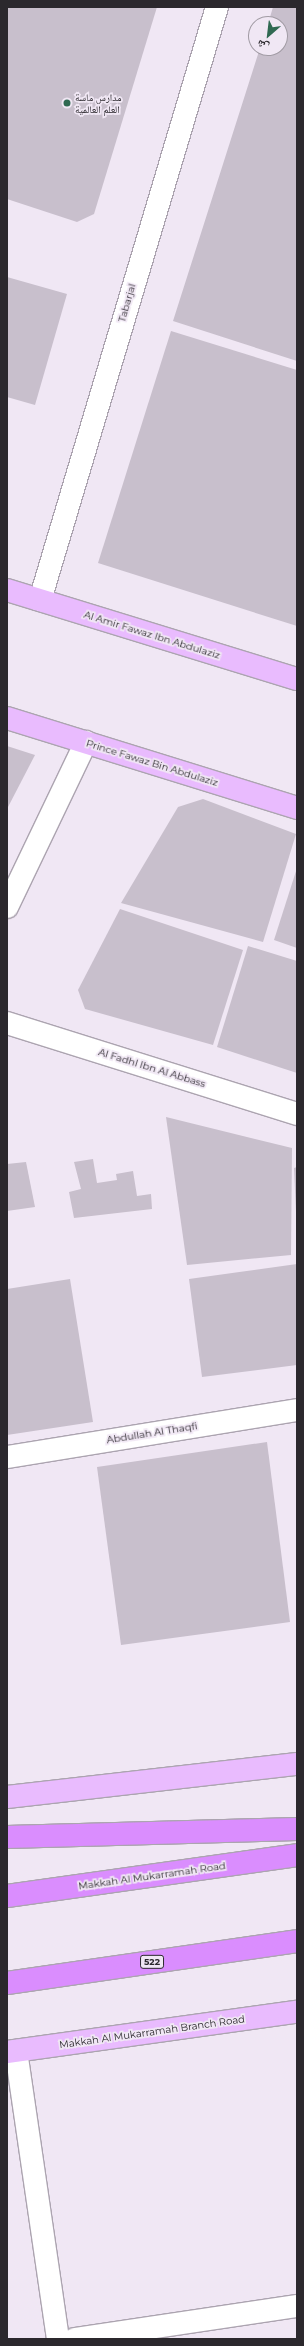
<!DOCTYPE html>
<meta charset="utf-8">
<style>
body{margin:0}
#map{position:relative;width:304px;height:2346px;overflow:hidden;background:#f0e7f4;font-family:Montserrat,"Noto Naskh Arabic",sans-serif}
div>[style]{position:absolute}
.building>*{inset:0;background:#c8bfcc}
.roads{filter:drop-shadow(1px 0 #aca4b0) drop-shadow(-1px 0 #aca4b0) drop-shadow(0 1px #aca4b0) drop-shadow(0 -1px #aca4b0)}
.minor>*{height:22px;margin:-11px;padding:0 11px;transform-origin:11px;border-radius:11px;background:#fff}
.major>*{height:22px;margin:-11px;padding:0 11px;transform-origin:11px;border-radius:11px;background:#e9bbfe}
.highway>*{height:22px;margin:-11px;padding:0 11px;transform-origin:11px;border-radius:11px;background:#da8dfe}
.dots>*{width:11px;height:11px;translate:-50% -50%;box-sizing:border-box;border:2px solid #f0e7f4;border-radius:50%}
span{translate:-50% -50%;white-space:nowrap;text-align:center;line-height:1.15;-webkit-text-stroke:3.5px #f0e7f4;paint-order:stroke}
.shield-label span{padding:1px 3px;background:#f0e7f4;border:1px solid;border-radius:3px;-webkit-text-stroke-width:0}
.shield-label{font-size:9px;color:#2b282d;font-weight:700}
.poi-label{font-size:10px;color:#2b282d}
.left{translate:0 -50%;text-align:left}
.street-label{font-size:10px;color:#2b282d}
.frame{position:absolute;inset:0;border:8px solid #2b282d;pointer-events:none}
.north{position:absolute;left:248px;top:16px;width:40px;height:40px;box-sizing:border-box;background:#f0e7f4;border:1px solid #a19ba4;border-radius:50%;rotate:208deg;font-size:11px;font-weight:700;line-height:16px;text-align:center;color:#2b282d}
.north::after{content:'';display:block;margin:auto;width:14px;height:18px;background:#306952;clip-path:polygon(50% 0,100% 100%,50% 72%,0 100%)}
</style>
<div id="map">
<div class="building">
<i style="clip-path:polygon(7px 7px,157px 7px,94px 214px,77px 222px,7px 199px)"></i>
<i style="clip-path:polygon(273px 7px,297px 7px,297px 361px,173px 321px,260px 48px,280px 48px,280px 24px,268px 24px)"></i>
<i style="clip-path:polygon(7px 277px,67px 294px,35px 405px,7px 397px)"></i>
<i style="clip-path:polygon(171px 331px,297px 370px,297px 626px,98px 563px)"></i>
<i style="clip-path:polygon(7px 746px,35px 755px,7px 809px)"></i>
<i style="clip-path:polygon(203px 799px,296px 834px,263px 942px,121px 903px,178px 807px)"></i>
<i style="clip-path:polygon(297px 868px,297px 948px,274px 940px)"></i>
<i style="clip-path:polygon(120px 909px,243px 950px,213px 1045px,85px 1009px,78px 990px)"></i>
<i style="clip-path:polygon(248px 946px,297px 961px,297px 1073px,217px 1047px)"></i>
<i style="clip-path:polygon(166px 1117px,292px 1148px,291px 1255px,187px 1265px)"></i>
<i style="clip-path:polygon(93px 1159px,97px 1183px,117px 1180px,116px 1174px,133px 1171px,137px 1196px,151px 1194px,152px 1209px,74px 1218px,69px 1192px,81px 1189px,74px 1162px)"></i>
<i style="clip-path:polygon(26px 1162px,35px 1207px,7px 1211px,7px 1164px)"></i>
<i style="clip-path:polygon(297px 1167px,297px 1212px,296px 1212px,294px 1168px)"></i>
<i style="clip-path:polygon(297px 1264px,297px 1365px,202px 1377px,189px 1279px)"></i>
<i style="clip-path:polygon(70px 1279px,93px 1422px,7px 1435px,7px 1289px)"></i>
<i style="clip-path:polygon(267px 1442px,290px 1622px,121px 1645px,97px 1467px)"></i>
</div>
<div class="roads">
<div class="minor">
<i style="left:40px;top:600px;width:619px;rotate:-73.38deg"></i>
<i style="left:7px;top:907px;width:183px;rotate:-64.4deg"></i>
<i style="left:7px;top:1023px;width:304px;rotate:17.4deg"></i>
<i style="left:7px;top:1457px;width:294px;rotate:-9.2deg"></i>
<i style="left:16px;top:2051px;width:291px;rotate:81.7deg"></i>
<i style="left:75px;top:2339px;width:224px;rotate:-8.5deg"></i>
</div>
<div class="major">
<i style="left:7px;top:590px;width:303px;rotate:17.1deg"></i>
<i style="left:7px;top:718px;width:304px;rotate:17.2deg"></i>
<i style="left:7px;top:1797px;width:292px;rotate:-6.5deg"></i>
<i style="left:7px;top:2052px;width:293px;rotate:-7.9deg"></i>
</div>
<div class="highway">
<i style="left:7px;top:1837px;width:290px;rotate:-1.6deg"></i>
<i style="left:7px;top:1896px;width:293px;rotate:-8deg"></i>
<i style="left:7px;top:1983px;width:293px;rotate:-8.2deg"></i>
</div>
</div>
<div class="dots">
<i style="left:67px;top:103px;background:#306952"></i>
</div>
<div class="shield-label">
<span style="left:152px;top:1962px">522</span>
</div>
<div class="poi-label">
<span class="left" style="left:75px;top:103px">مدارس ماسة<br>العلم العالمية</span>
</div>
<div class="street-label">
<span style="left:127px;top:303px;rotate:-74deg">Tabarjal</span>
<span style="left:152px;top:635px;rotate:17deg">Al Amir Fawaz Ibn Abdulaziz</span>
<span style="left:152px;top:763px;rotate:17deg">Prince Fawaz Bin Abdulaziz</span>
<span style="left:152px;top:1068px;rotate:17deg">Al Fadhl Ibn Al Abbass</span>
<span style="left:152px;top:1433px;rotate:-9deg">Abdullah Al Thaqfi</span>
<span style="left:152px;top:1876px;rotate:-8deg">Makkah Al Mukarramah Road</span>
<span style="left:152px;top:2032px;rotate:-8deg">Makkah Al Mukarramah Branch Road</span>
</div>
<div class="frame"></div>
<div class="north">ش</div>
</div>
